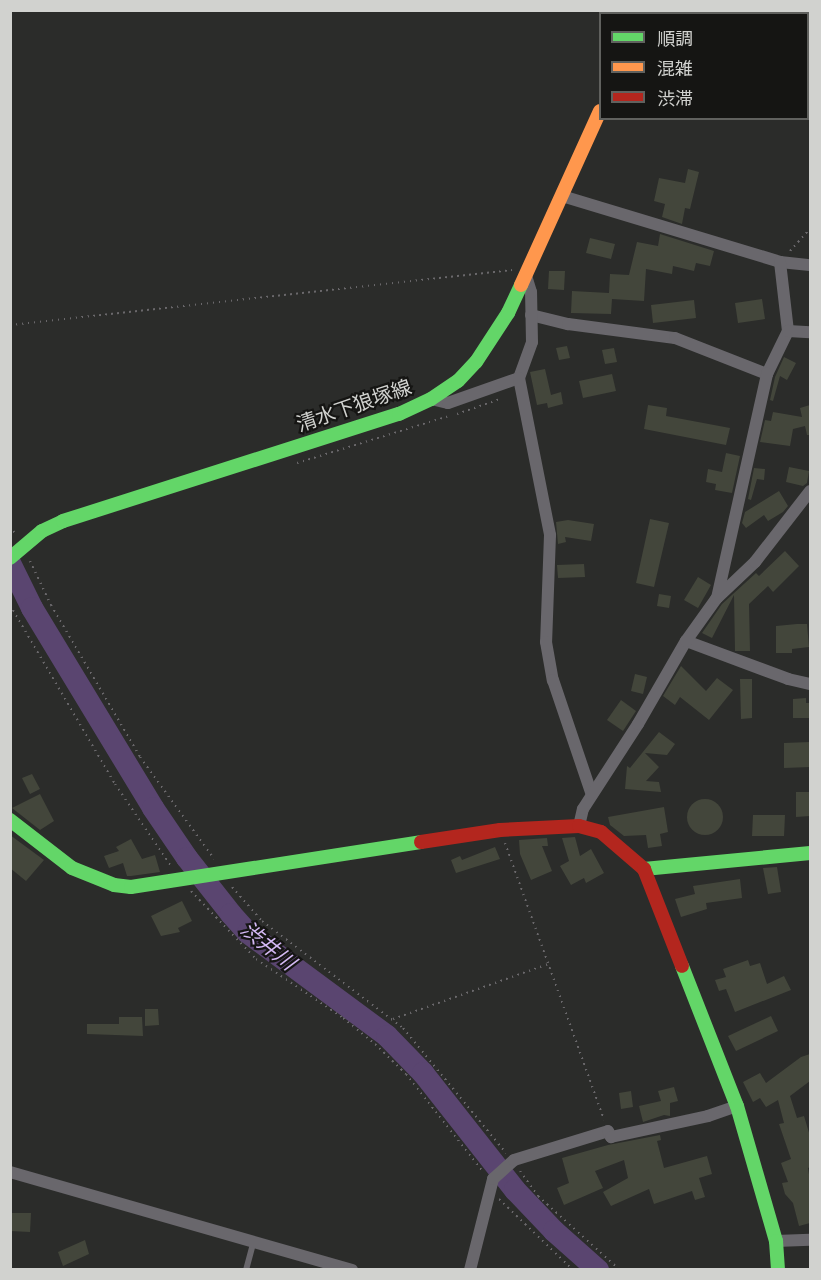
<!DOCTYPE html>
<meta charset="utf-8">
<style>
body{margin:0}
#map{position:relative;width:821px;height:1280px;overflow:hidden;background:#2b2c2a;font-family:"Nunito Sans","Noto Sans JP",sans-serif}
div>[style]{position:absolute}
.river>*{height:22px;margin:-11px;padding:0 11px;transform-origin:11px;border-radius:11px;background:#5a4570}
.building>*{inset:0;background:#43463b}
.round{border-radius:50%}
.path>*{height:2px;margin-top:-1px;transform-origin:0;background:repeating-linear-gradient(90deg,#6a686b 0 1.5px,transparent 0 6px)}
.lane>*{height:6px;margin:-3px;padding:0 3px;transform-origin:3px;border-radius:3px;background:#69676c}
.street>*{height:12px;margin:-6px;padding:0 6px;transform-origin:6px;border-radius:6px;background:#69676c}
.fast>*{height:14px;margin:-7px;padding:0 7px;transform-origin:7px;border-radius:7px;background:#63d668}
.slow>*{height:14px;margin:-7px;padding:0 7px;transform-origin:7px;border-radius:7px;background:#ff974d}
.jam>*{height:14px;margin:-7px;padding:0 7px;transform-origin:7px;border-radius:7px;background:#b3261e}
span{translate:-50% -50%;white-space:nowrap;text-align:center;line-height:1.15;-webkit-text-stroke:4.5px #151513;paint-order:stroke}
.street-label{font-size:20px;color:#d1d2cf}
.water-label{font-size:21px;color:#d4b9f4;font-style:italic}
.frame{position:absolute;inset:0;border:12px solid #d1d2cf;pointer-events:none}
.legend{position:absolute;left:599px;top:12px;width:210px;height:108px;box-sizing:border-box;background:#151513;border:2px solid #60615e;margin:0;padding:8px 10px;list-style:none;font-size:18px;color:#d1d2cf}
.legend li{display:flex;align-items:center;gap:12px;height:30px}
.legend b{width:30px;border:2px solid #60615e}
</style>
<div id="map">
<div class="river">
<i style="left:10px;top:563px;width:50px;rotate:63.9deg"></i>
<i style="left:32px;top:608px;width:234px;rotate:58.8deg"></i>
<i style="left:153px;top:808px;width:60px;rotate:55.8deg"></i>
<i style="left:187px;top:858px;width:71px;rotate:51.8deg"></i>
<i style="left:231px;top:914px;width:25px;rotate:48deg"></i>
<i style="left:248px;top:933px;width:173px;rotate:36.5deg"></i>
<i style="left:387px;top:1036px;width:52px;rotate:45.8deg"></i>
<i style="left:423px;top:1073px;width:149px;rotate:51.8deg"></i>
<i style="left:515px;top:1190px;width:57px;rotate:46.4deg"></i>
<i style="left:554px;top:1231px;width:59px;rotate:41.6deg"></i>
</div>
<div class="building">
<i style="clip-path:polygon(688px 169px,699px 172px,690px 209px,685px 208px,682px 224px,662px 217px,665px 204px,654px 201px,659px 178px,685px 183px)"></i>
<i style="clip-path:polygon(660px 234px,714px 251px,710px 266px,696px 263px,694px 271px,673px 266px,672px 274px,646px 269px,644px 301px,612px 299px,611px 314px,571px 313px,572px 291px,609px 293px,610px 274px,629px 275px,637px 242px,658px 246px)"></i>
<i style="clip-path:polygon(590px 238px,615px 244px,611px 259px,586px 253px)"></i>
<i style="clip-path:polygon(549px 271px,565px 271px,564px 290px,548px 289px)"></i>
<i style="clip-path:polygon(762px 299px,765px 319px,738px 323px,735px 303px)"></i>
<i style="clip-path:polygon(694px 300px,696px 318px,653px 323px,651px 305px)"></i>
<i style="clip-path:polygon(567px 346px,570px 358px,559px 360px,556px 348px)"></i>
<i style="clip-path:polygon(614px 348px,617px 362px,605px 364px,602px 350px)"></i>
<i style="clip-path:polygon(784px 357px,796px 363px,787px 380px,780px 376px,773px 401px,770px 400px,775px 377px)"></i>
<i style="clip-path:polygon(545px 369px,551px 395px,561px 392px,563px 404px,548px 408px,547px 403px,537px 405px,530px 372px)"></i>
<i style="clip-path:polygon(612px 374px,616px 391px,583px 398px,579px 381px)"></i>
<i style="clip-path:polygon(648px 405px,667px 408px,666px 416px,730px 428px,726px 445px,644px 429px)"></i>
<i style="clip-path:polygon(810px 405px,810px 435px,807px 435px,805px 426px,793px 429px,790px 446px,760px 442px,765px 420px,771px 421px,773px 412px,802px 417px,800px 408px)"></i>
<i style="clip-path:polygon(726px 453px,740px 456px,732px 493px,715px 490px,716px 484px,706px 482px,708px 469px,722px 472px)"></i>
<i style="clip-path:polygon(789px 467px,809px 471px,807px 483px,803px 486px,786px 482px)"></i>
<i style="clip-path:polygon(754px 468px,765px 469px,764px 480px,757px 479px,751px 500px,748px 499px)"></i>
<i style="clip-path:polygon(779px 491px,788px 506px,783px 512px,768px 521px,764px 515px,746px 528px,742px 523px,745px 512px)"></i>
<i style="clip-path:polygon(650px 519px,669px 523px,654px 587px,636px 583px)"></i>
<i style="clip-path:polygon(568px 520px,594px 524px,591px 541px,565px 537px,566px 542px,558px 544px,556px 522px)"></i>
<i style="clip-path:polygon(785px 551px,799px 566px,773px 592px,768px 586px,749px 604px,750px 651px,735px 651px,734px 595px,712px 638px,702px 633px,722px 604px,756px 573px,759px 576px)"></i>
<i style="clip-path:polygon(584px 564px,585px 577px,558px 578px,557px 565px)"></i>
<i style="clip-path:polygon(698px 577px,711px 585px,698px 608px,684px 600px)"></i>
<i style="clip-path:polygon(659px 594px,671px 596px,669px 608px,657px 606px)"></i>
<i style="clip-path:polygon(797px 624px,807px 624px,809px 647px,792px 649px,792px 653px,776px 653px,776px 626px)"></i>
<i style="clip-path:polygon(681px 666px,706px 691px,717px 678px,733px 690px,709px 720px,680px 697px,675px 705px,663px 696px)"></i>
<i style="clip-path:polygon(635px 674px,647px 677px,643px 694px,631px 691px)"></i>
<i style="clip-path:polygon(740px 679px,752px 679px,752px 718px,741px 719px)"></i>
<i style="clip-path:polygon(806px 698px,806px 703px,810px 703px,810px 718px,793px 718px,793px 699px)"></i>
<i style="clip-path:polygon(621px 700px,636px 711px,623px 731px,607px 720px)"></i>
<i style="clip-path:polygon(659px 732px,675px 744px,667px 755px,645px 753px,659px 767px,646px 781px,659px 782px,661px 792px,625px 789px,627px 766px,630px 768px)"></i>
<i style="clip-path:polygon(810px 742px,810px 767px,784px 768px,784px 743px)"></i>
<i style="clip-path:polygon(32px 774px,40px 789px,30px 794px,22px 778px)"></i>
<i style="clip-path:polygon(796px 792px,810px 792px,810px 816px,796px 817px)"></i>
<i style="clip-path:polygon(40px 794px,54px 821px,40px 830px,12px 808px)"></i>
<i class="round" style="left:687px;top:799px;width:36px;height:36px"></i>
<i style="clip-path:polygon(664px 807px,668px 832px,660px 834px,662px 846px,648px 848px,646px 835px,624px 836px,610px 825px,608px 817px)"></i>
<i style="clip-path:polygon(753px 815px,785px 815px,784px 836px,752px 836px)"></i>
<i style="clip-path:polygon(10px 835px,44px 860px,26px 881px,10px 868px)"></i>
<i style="clip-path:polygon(575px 837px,580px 856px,591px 849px,604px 873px,586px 883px,584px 878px,571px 885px,560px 866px,569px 861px,562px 838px)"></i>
<i style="clip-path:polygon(547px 838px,548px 846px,542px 846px,552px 871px,531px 880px,520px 854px,519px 840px)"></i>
<i style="clip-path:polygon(131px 839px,142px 859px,155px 855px,160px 872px,131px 876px,127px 876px,123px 863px,109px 868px,104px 856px,119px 851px,116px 847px)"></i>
<i style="clip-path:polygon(495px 847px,500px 859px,456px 873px,451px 860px,460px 856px,462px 860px)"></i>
<i style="clip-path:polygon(777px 867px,781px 892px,768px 894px,763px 868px)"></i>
<i style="clip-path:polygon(740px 879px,742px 898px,706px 903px,707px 909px,681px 917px,675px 899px,695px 894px,693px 886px)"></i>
<i style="clip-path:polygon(182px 901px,192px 921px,178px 928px,180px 932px,161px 936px,151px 916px)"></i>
<i style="clip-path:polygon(748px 960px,750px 966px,760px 963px,767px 984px,784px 976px,791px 990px,735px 1012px,726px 989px,719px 991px,715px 980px,726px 977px,723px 969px)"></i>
<i style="clip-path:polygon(145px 1009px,158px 1009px,159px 1025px,145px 1026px)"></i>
<i style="clip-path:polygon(771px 1016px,778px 1031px,736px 1051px,728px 1036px)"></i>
<i style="clip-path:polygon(119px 1017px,142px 1017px,143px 1036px,87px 1034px,87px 1024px,119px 1024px)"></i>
<i style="clip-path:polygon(810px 1054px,810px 1081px,790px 1096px,797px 1118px,804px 1116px,810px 1136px,810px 1167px,808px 1168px,810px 1181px,810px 1223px,799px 1226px,793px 1203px,785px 1194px,782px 1183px,788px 1182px,781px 1163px,791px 1159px,779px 1124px,784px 1123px,778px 1100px,766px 1107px,760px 1098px,753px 1102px,743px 1082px,760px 1073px,766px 1083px,801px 1057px)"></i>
<i style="clip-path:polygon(674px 1087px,678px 1101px,670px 1103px,670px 1116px,664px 1115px,643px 1122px,639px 1106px,661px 1101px,658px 1091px)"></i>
<i style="clip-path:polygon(631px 1091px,633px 1107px,621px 1109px,619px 1093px)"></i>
<i style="clip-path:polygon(660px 1135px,661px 1140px,657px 1141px,664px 1168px,707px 1156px,712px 1174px,699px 1178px,705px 1197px,695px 1200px,692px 1191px,654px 1204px,649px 1189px,611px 1206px,603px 1192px,628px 1178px,624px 1160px,595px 1171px,603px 1188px,564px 1205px,557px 1188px,569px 1183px,562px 1158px,608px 1145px)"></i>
<i style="clip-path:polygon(10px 1213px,31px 1213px,30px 1232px,10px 1231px)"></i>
<i style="clip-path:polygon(85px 1240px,89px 1254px,63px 1266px,58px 1252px)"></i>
</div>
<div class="path">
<i style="left:790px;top:251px;width:30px;rotate:-48deg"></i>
<i style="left:10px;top:325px;width:505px;rotate:-6.25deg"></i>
<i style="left:457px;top:414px;width:46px;rotate:-19.2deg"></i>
<i style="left:297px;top:463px;width:162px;rotate:-17.2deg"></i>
<i style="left:10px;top:526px;width:11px;rotate:56deg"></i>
<i style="left:30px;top:561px;width:49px;rotate:64.5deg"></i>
<i style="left:51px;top:605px;width:176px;rotate:59.6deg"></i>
<i style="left:140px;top:757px;width:126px;rotate:54deg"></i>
<i style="left:10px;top:605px;width:208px;rotate:59.6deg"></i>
<i style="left:115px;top:784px;width:99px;rotate:55.7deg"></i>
<i style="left:505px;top:843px;width:294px;rotate:70.3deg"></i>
<i style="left:232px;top:887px;width:45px;rotate:48.6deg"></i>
<i style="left:262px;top:921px;width:177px;rotate:37.2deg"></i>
<i style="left:403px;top:1028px;width:162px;rotate:50.5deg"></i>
<i style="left:191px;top:891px;width:94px;rotate:46.3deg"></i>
<i style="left:256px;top:959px;width:105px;rotate:34.1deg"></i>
<i style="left:343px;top:1018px;width:41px;rotate:39.1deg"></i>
<i style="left:375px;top:1044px;width:43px;rotate:44.1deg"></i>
<i style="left:406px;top:1074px;width:125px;rotate:51.8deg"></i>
<i style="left:393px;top:1019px;width:164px;rotate:-19.5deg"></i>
<i style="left:520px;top:1171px;width:31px;rotate:54deg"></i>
<i style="left:538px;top:1196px;width:110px;rotate:42.1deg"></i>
<i style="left:499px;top:1199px;width:103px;rotate:43.8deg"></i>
</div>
<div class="lane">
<i style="left:246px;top:1270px;width:30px;rotate:-75deg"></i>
</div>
<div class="street">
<i style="left:562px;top:196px;width:228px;rotate:16.8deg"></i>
<i style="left:780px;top:262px;width:30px;rotate:6deg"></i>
<i style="left:780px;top:262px;width:69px;rotate:83.4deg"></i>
<i style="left:531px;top:315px;width:38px;rotate:14deg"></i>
<i style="left:568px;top:324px;width:108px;rotate:7.5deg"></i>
<i style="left:675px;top:338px;width:99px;rotate:21.4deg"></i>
<i style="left:767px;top:374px;width:48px;rotate:-64deg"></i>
<i style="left:788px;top:331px;width:22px;rotate:3deg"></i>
<i style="left:519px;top:378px;width:38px;rotate:-70deg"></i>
<i style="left:532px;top:342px;width:50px;rotate:-91.1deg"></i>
<i style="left:531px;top:292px;width:17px;rotate:-107deg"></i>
<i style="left:431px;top:399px;width:17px;rotate:13deg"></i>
<i style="left:448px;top:403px;width:75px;rotate:-19.4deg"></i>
<i style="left:519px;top:378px;width:160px;rotate:78.8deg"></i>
<i style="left:550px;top:535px;width:107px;rotate:92.1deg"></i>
<i style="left:546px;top:642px;width:39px;rotate:80deg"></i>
<i style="left:553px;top:680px;width:121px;rotate:71.3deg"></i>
<i style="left:717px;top:598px;width:230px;rotate:-77.4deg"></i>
<i style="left:686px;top:641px;width:109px;rotate:20.4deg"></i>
<i style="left:788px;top:679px;width:23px;rotate:13deg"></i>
<i style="left:579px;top:826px;width:17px;rotate:-77deg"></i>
<i style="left:583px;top:809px;width:101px;rotate:-57.1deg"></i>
<i style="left:638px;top:724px;width:96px;rotate:-60deg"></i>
<i style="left:686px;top:641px;width:52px;rotate:-54.5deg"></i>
<i style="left:716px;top:599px;width:54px;rotate:-43.5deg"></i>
<i style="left:755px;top:562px;width:90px;rotate:-52.2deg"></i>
<i style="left:10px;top:1172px;width:356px;rotate:16deg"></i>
<i style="left:776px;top:1241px;width:34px;rotate:-2deg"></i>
<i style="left:470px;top:1270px;width:94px;rotate:-75.8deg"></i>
<i style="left:493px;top:1179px;width:28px;rotate:-42deg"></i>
<i style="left:514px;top:1160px;width:98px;rotate:-17.1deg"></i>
<i style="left:608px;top:1131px;width:7px;rotate:63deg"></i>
<i style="left:611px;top:1137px;width:99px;rotate:-12.2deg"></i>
<i style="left:708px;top:1116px;width:31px;rotate:-19deg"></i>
</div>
<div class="fast">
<i style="left:10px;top:558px;width:42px;rotate:-40.2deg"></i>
<i style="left:42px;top:531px;width:23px;rotate:-25deg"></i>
<i style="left:63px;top:521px;width:353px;rotate:-17.7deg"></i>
<i style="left:399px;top:414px;width:35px;rotate:-25deg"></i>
<i style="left:431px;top:399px;width:32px;rotate:-34deg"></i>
<i style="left:458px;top:381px;width:26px;rotate:-47deg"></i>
<i style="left:476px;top:362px;width:59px;rotate:-56.9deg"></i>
<i style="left:508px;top:313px;width:31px;rotate:-65deg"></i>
<i style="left:10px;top:820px;width:78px;rotate:37.7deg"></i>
<i style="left:72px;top:868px;width:45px;rotate:22deg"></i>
<i style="left:114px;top:885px;width:17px;rotate:7deg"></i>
<i style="left:131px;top:887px;width:293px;rotate:-8.8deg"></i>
<i style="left:644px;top:869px;width:167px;rotate:-5.5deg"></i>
<i style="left:682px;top:966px;width:150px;rotate:68.6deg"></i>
<i style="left:737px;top:1106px;width:141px;rotate:73.9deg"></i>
<i style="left:776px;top:1241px;width:29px;rotate:86deg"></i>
</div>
<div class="slow">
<i style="left:621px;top:10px;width:4px;rotate:76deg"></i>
<i style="left:521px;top:285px;width:191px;rotate:-65.6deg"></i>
</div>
<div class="jam">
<i style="left:421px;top:842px;width:80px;rotate:-8.6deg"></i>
<i style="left:500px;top:830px;width:79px;rotate:-2.9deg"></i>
<i style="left:579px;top:826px;width:23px;rotate:15deg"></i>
<i style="left:601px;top:832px;width:57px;rotate:40.7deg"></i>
<i style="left:644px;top:869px;width:104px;rotate:68.6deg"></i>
</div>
<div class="street-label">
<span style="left:354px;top:406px;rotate:-19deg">清水下狼塚線</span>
</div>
<div class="water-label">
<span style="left:268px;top:946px;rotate:39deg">渋井川</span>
</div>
<div class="frame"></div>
<ul class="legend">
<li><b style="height:8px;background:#63d668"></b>順調</li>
<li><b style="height:8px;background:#ff974d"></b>混雑</li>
<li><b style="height:8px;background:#b3261e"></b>渋滞</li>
</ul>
</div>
